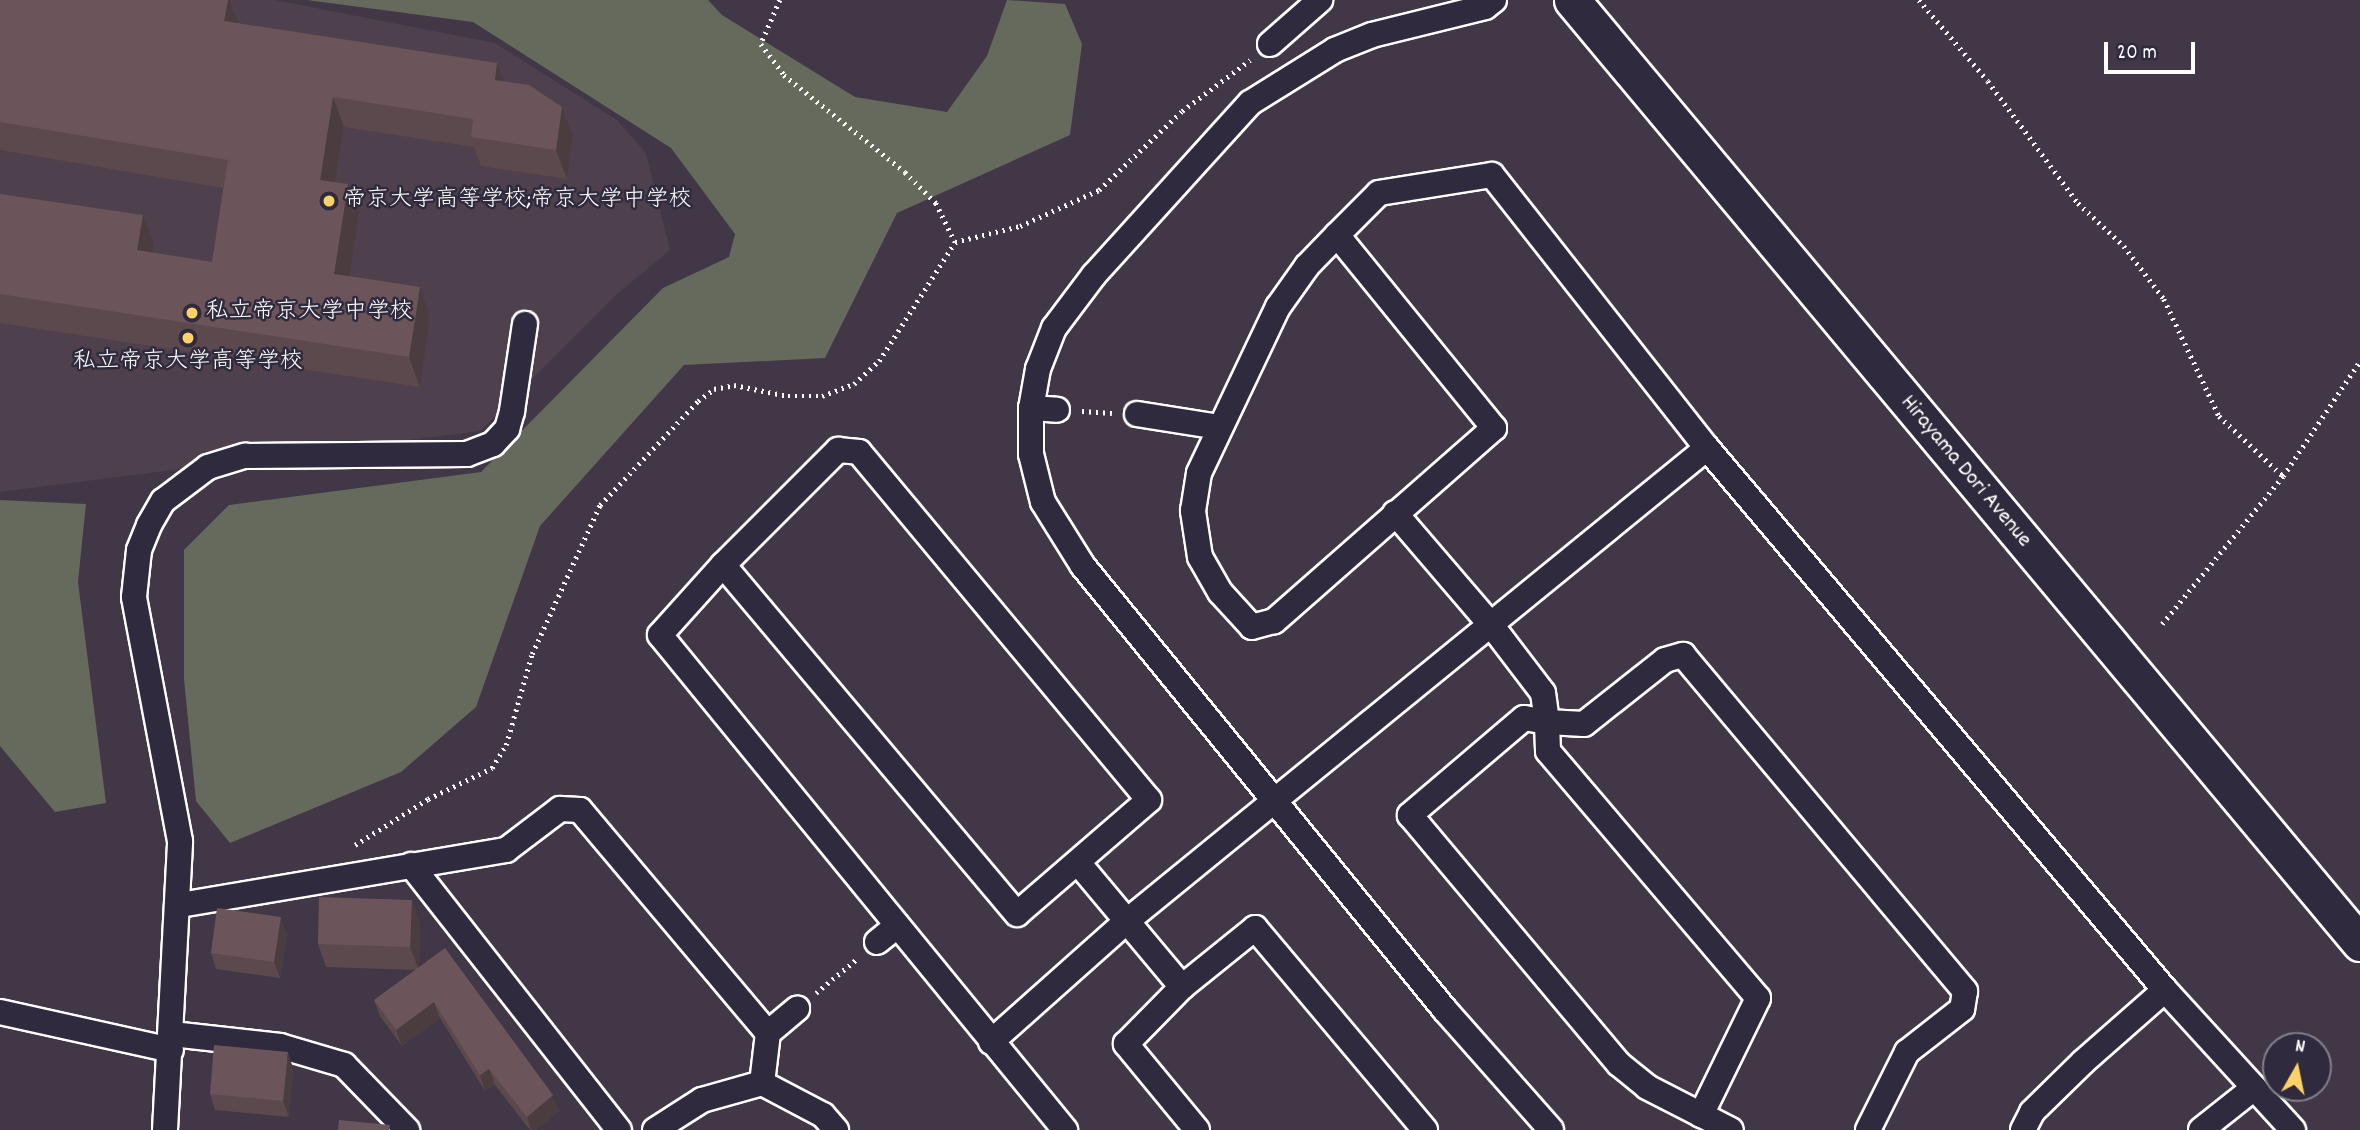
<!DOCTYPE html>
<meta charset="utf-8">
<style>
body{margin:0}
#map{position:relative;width:2360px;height:1130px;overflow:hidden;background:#413746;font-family:Dekko,"Klee One",sans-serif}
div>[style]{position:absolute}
.built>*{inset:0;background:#4e404c}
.green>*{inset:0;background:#666a5c}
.path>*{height:4.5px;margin-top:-2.25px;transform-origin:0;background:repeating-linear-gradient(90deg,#fff 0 2px,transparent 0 7px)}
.roads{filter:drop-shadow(2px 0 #fff) drop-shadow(-2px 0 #fff) drop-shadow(0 2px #fff) drop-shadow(0 -2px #fff)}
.street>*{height:24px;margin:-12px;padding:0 12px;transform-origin:12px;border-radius:12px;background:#2f2a3d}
.secondary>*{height:35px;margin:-17.5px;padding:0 17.5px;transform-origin:17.5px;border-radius:17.5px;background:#2f2a3d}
.wall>*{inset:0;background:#5c494d}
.shaded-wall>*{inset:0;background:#4b3c3f}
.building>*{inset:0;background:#6b555a}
.dots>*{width:19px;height:19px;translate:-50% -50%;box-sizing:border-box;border:4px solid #2f2a3d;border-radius:50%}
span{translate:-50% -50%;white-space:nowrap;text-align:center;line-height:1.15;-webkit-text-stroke:5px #2f2a3d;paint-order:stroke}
.poi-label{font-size:23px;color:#fff}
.left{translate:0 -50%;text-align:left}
.street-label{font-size:23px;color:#fff}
.north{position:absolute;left:2262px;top:1032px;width:70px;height:70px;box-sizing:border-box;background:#2f2a3d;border:2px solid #827f8b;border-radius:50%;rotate:9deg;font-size:19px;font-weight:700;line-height:28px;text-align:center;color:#fff}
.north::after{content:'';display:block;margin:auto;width:24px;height:32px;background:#ffd166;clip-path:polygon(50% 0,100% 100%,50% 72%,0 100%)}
.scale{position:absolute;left:2104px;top:42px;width:91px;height:32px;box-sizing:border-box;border:4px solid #fff;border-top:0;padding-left:9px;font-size:21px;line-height:24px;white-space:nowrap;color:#fff;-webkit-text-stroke:5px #2f2a3d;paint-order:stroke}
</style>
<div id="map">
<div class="built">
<i style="clip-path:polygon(0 0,275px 0,495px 43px,617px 120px,646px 153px,670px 250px,616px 295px,480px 431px,0 492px)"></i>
</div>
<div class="green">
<i style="clip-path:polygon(307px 0,708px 0,722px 15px,855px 97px,947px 112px,987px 56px,1007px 0,1065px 4px,1082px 44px,1070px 135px,897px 213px,825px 358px,684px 365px,540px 526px,476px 707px,401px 772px,230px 843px,196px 801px,184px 679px,184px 550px,229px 505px,481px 472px,663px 288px,729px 257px,735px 234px,671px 148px,473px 22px)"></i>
<i style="clip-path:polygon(0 500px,86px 504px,78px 582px,106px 803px,55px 812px,0 746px)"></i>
</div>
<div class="path">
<i style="left:780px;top:0;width:48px;rotate:113.4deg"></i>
<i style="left:761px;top:44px;width:39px;rotate:53deg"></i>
<i style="left:784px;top:75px;width:155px;rotate:38.7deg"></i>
<i style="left:905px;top:172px;width:44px;rotate:45deg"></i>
<i style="left:936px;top:203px;width:43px;rotate:64deg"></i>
<i style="left:1919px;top:0;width:106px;rotate:49.6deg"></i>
<i style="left:1988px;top:81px;width:152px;rotate:53.6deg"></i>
<i style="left:2078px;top:203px;width:63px;rotate:43.1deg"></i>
<i style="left:2124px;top:246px;width:66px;rotate:53deg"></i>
<i style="left:2164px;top:299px;width:129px;rotate:64.8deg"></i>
<i style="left:2219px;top:416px;width:88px;rotate:43.2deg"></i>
<i style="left:1082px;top:411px;width:30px;rotate:4deg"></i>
<i style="left:2162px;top:624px;width:191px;rotate:-50.7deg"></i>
<i style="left:2283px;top:476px;width:138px;rotate:-56.2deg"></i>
<i style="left:355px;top:845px;width:86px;rotate:-32.2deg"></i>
<i style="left:428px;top:799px;width:71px;rotate:-25.8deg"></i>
<i style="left:492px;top:768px;width:27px;rotate:-59deg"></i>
<i style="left:506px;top:745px;width:95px;rotate:-74.1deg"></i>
<i style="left:532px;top:654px;width:164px;rotate:-65.5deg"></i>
<i style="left:600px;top:505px;width:143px;rotate:-46.7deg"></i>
<i style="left:698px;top:401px;width:20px;rotate:-37deg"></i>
<i style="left:714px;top:389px;width:20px;rotate:-11deg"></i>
<i style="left:734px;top:385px;width:55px;rotate:11.5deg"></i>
<i style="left:788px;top:396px;width:34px"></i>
<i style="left:822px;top:396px;width:34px;rotate:-21deg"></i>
<i style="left:854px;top:384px;width:34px;rotate:-43deg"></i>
<i style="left:879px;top:361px;width:141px;rotate:-57.4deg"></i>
<i style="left:955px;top:242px;width:67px;rotate:-13.8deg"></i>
<i style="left:1020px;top:226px;width:87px;rotate:-24.5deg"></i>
<i style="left:1099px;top:190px;width:115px;rotate:-43.6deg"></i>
<i style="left:1182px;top:111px;width:85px;rotate:-36.9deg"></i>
<i style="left:816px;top:993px;width:55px;rotate:-39.8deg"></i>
</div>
<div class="roads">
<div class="street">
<i style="left:1494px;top:0;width:11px;rotate:142deg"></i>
<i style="left:1485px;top:7px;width:116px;rotate:166.1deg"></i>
<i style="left:1372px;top:35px;width:40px;rotate:158deg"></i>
<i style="left:1335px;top:50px;width:100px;rotate:148.1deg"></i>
<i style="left:1250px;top:103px;width:232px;rotate:132.2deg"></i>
<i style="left:1094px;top:275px;width:66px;rotate:127deg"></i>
<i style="left:1054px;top:328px;width:44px;rotate:111.3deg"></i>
<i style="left:1038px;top:369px;width:40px;rotate:100deg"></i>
<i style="left:1031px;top:408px;width:46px;rotate:90deg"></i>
<i style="left:1031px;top:454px;width:49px;rotate:76deg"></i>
<i style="left:1043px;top:502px;width:75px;rotate:58deg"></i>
<i style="left:1083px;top:566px;width:573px;rotate:50.81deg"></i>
<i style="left:1445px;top:1010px;width:160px;rotate:48.5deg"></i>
<i style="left:1270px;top:44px;width:67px;rotate:-41.3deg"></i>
<i style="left:1337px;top:235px;width:249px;rotate:50.9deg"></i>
<i style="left:1494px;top:428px;width:293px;rotate:138.7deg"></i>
<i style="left:1274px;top:621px;width:23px;rotate:165deg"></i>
<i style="left:1252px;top:627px;width:47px;rotate:-132.4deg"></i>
<i style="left:1220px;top:592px;width:40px;rotate:-119.7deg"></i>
<i style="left:1200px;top:557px;width:47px;rotate:-98.7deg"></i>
<i style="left:1193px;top:511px;width:38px;rotate:-81deg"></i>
<i style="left:1199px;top:473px;width:184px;rotate:-64.6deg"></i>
<i style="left:1278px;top:307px;width:50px;rotate:-54.7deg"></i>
<i style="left:1307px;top:266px;width:43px;rotate:-45.9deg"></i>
<i style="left:1337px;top:235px;width:59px;rotate:-45deg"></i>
<i style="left:1379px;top:193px;width:114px;rotate:-9.1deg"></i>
<i style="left:1492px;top:175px;width:347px;rotate:51.8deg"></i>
<i style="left:1707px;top:448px;width:710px;rotate:49.8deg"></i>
<i style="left:2165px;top:990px;width:190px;rotate:47.6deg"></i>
<i style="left:1031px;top:408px;width:26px;rotate:4deg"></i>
<i style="left:1137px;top:414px;width:83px;rotate:9deg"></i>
<i style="left:838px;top:450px;width:21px;rotate:5deg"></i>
<i style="left:859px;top:452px;width:453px;rotate:50.2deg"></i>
<i style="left:1149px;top:800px;width:174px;rotate:139.2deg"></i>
<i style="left:1017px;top:914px;width:456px;rotate:-130.1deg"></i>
<i style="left:723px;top:565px;width:163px;rotate:-45deg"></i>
<i style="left:1395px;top:513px;width:149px;rotate:49.4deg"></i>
<i style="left:1492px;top:626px;width:84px;rotate:52.7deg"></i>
<i style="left:1543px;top:693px;width:29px;rotate:82deg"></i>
<i style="left:1547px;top:722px;width:23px;rotate:-170deg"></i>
<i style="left:1524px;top:718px;width:150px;rotate:139.6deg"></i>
<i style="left:1410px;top:815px;width:325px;rotate:50deg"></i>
<i style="left:1619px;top:1064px;width:36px;rotate:39deg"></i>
<i style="left:1647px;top:1087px;width:94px;rotate:27.1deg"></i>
<i style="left:723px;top:565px;width:94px;rotate:132deg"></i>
<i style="left:660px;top:635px;width:640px;rotate:50.71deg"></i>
<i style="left:411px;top:865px;width:337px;rotate:51.9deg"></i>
<i style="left:1080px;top:865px;width:159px;rotate:50.1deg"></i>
<i style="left:180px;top:905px;width:331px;rotate:-9.6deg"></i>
<i style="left:506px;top:850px;width:68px;rotate:-37.2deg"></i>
<i style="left:560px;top:809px;width:20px;rotate:3deg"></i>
<i style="left:580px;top:810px;width:292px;rotate:49.9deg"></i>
<i style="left:768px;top:1033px;width:50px;rotate:96.8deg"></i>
<i style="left:877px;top:942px;width:26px;rotate:-39deg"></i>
<i style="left:0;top:1012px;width:175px;rotate:12.5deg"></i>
<i style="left:768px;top:1033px;width:38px;rotate:-40deg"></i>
<i style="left:172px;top:1034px;width:109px;rotate:6.3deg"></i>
<i style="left:280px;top:1046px;width:67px;rotate:16.5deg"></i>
<i style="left:344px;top:1065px;width:91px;rotate:45.9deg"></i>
<i style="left:991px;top:1042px;width:182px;rotate:-41.7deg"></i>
<i style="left:1127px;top:921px;width:748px;rotate:-39.2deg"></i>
<i style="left:1701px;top:1115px;width:130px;rotate:-64deg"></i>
<i style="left:1758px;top:998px;width:324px;rotate:-130.4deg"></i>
<i style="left:1548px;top:751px;width:29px;rotate:-92deg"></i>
<i style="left:1547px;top:722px;width:37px;rotate:3deg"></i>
<i style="left:1584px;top:724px;width:103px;rotate:-38.3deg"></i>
<i style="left:1665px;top:660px;width:19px;rotate:-16deg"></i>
<i style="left:1683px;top:655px;width:439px;rotate:50deg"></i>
<i style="left:1965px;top:991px;width:18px;rotate:99deg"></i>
<i style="left:1962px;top:1009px;width:70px;rotate:142deg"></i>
<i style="left:1907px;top:1052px;width:87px;rotate:116.6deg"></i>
<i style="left:165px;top:1130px;width:289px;rotate:-87deg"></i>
<i style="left:180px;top:841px;width:248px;rotate:-100.7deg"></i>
<i style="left:134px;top:597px;width:47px;rotate:-83.9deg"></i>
<i style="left:139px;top:550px;width:27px;rotate:-68deg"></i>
<i style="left:149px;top:525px;width:28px;rotate:-60deg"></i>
<i style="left:163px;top:501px;width:56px;rotate:-37.1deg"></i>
<i style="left:208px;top:467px;width:39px;rotate:-17deg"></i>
<i style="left:245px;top:456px;width:222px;rotate:-0.5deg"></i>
<i style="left:467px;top:454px;width:28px;rotate:-21deg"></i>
<i style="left:493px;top:444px;width:21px;rotate:-47deg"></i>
<i style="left:507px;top:429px;width:19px;rotate:-74deg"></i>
<i style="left:512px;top:411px;width:88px;rotate:-81.5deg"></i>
<i style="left:655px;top:1130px;width:56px;rotate:-32.6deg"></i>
<i style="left:702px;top:1100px;width:62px;rotate:-15.8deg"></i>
<i style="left:762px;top:1083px;width:69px;rotate:27.7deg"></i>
<i style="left:823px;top:1115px;width:20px;rotate:49deg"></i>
<i style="left:1197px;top:1130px;width:112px;rotate:-129.5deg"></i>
<i style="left:1126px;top:1044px;width:80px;rotate:-45.5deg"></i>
<i style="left:1182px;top:987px;width:94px;rotate:-38.9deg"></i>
<i style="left:1255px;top:928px;width:264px;rotate:49.9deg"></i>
<i style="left:2023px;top:1130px;width:20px;rotate:-63deg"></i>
<i style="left:2032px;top:1112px;width:71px;rotate:-44.4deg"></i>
<i style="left:2083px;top:1062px;width:109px;rotate:-41.3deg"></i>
<i style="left:2201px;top:1130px;width:68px;rotate:-38.4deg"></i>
</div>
<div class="secondary">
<i style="left:1572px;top:0;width:1229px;rotate:50.12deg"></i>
</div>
</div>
<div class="wall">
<i style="clip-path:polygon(0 0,230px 0,239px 24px,504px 81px,573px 136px,567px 179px,481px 166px,474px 147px,344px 127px,336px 182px,359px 214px,349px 276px,420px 287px,430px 317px,420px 387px,0 323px,0 194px,154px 245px,152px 253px,212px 262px,223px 188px,0 150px)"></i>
<i style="clip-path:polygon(420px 923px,419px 968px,559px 1111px,536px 1130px,530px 1130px,495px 1085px,485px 1091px,440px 1018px,402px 1046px,380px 1016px,374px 1000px,416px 970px,326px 967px,318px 944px)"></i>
<i style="clip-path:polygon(287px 933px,280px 978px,216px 969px,211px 953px)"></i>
<i style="clip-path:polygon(293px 1068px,289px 1117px,215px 1110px,210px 1094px)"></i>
</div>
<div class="shaded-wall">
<i style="clip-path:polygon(228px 0,230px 0,239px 25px,224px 21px)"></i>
<i style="clip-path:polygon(497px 63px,508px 93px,495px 80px)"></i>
<i style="clip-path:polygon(333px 97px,344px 127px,331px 210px,320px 180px)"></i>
<i style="clip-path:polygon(562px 107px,573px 136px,567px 179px,556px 150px)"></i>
<i style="clip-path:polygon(348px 184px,359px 214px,345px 304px,334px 274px)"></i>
<i style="clip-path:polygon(143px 215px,154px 245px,148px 280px,137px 250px)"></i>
<i style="clip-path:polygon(420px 287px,430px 317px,420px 387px,409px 357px)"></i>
<i style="clip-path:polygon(412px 900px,420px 923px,419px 970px,410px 947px)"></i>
<i style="clip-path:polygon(281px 917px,287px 933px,280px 978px,274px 962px)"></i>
<i style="clip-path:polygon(434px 1002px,440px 1018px,402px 1046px,396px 1030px)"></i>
<i style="clip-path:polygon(288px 1052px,293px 1068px,289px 1117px,283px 1101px)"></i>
<i style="clip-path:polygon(489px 1069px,495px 1085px,485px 1091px,480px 1075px)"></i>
<i style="clip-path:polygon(553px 1095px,559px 1111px,536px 1130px,531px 1130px,527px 1117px)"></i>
</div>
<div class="building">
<i style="clip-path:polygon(0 0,228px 0,224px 21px,497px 63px,495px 80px,529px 85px,562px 107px,556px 150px,471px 137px,473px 119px,333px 97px,320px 180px,348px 184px,334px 274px,420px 287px,409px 357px,0 294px,0 194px,143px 215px,137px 250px,212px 262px,228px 160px,0 122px)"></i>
<i style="clip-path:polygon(319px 897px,412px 900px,410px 947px,318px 944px)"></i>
<i style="clip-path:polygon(217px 908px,281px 917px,274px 962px,211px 953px)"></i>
<i style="clip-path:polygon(445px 948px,553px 1095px,527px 1117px,489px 1069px,480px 1075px,434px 1002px,396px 1030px,374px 1000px)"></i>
<i style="clip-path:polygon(214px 1045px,288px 1052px,283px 1101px,210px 1094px)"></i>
<i style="clip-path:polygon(339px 1120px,390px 1125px,389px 1130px,338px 1130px)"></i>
</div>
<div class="dots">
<i style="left:329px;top:201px;background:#ffd166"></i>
<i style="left:192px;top:313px;background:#ffd166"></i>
<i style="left:188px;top:338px;background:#ffd166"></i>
</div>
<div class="poi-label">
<span class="left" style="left:343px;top:201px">帝京大学高等学校;帝京大学中学校</span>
<span class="left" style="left:206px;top:313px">私立帝京大学中学校</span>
<span style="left:188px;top:363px">私立帝京大学高等学校</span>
</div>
<div class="street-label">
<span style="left:1965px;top:472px;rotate:50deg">Hirayama Dori Avenue</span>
</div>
<div class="north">N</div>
<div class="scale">20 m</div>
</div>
